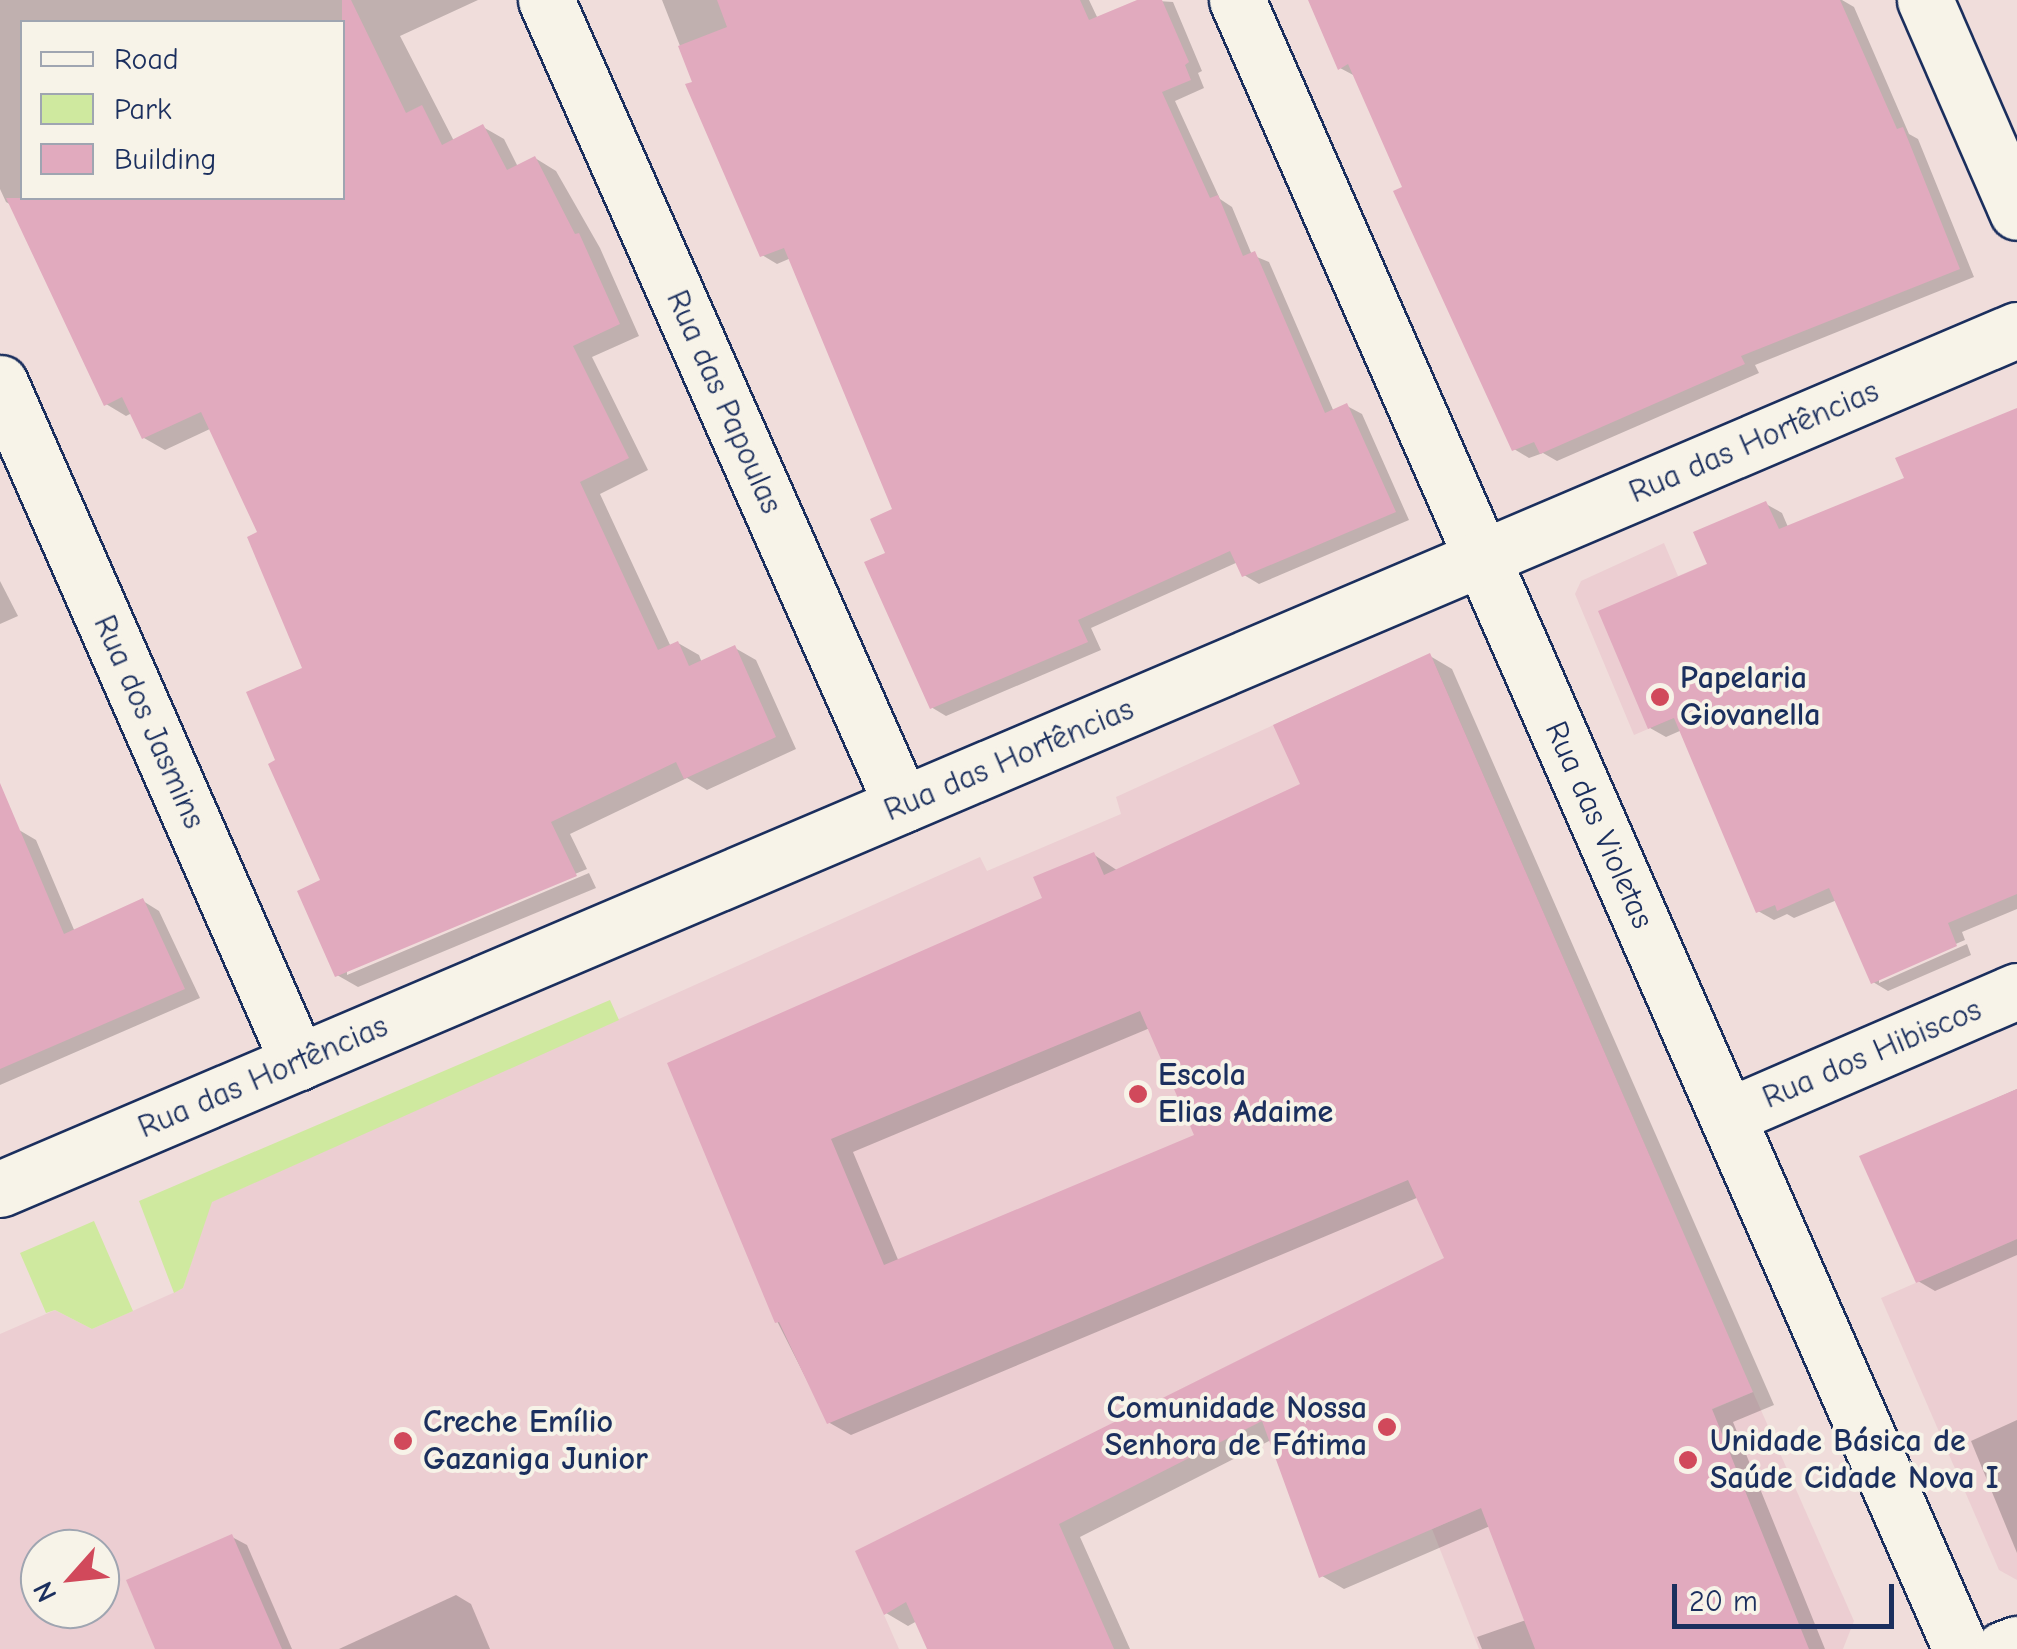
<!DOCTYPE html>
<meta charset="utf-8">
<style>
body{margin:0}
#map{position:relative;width:2017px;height:1649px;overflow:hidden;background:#f0dddb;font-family:"Comic Neue",sans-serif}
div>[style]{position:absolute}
.built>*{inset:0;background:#ecced2}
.green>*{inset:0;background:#cfe99f}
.shadow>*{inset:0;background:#0003}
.building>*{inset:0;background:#e1aabe}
.roads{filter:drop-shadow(2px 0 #1b2f5e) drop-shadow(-2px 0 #1b2f5e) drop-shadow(0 2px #1b2f5e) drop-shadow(0 -2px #1b2f5e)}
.street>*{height:55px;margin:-27.5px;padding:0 27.5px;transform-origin:27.5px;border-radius:27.5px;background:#f7f3e8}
.secondary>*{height:55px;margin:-27.5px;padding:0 27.5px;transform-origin:27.5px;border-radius:27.5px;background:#f7f3e8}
.dots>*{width:28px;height:28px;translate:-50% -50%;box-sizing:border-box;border:5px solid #f7f3e8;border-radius:50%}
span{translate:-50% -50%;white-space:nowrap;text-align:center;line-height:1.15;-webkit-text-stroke:8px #f7f3e8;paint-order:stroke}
.street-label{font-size:32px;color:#1b2f5e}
.poi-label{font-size:32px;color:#1b2f5e;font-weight:700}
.left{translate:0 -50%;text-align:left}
.right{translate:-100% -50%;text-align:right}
.legend{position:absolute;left:20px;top:20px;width:325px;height:180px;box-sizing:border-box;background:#f7f3e8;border:2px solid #9fa5b1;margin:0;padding:12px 18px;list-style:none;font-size:30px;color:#1b2f5e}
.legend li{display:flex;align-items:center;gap:20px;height:50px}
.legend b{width:50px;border:2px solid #9fa5b1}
.north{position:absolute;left:20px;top:1529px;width:100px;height:100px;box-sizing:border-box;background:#f7f3e8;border:2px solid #9fa5b1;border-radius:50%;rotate:243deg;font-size:28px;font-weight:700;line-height:40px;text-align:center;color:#1b2f5e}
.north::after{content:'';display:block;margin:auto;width:35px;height:45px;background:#d1495b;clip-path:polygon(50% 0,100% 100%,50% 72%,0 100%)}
.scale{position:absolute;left:1672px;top:1584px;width:222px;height:45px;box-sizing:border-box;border:5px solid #1b2f5e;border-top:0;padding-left:12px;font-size:30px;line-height:35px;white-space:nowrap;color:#1b2f5e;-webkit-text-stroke:8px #f7f3e8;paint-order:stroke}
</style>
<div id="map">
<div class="built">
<i style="clip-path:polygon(1664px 543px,1678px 576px,1711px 562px,1763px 680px,1634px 735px,1575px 594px,1581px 581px)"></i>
<i style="clip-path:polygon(evenodd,1420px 658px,1434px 662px,1655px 1168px,1411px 1275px,856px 1551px,899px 1649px,0 1649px,0 1334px,55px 1310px,92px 1329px,173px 1293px,183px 1288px,211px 1202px,980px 857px,987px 871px,1121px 814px,1116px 797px,1420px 658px,40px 1549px,100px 1549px,100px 1609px,40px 1609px,40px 1549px)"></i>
<i style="clip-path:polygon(2017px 1239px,2017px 1580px,1999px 1570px,1881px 1298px)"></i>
<i style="clip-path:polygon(1753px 1392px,1854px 1621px,1843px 1649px,1479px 1649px,1432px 1529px)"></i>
</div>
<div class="green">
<i style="clip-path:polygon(610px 1000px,619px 1020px,212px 1202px,183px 1288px,174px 1293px,139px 1201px)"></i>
<i style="clip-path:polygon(94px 1221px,133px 1311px,92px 1329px,55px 1310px,46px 1313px,20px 1253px)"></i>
</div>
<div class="shadow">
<i style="clip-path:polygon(evenodd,0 0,478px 0,400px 36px,454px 141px,483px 127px,504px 139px,518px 167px,535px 158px,556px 171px,600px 248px,639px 336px,592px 357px,648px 470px,600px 494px,671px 647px,678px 643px,699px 655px,702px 663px,735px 648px,756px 660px,796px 749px,707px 790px,687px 778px,570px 834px,587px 869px,347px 969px,347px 975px,589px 873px,596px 888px,358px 987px,337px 975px,324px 882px,278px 762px,305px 670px,260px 533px,212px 428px,165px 450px,144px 438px,132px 413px,126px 416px,106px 404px,13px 206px,6px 202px,0 189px,0 0,22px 22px,342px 22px,342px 198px,22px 198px,22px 22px)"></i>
<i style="clip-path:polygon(662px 0,1089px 0,1098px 19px,1143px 0,1173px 2px,1202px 71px,1198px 73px,1204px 88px,1175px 101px,1220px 199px,1232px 207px,1252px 255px,1269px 262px,1334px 412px,1347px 406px,1362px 414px,1409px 520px,1259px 584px,1244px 575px,1238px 562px,1091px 628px,1101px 650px,946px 716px,931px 707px,888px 554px,895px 510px,791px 258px,777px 264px,762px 255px)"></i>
<i style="clip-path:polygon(1311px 0,1842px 0,1854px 7px,1909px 134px,1918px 139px,1974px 277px,1755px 365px,1759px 373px,1557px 461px,1543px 453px,1529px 458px,1514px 449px,1357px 77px,1340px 68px)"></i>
<i style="clip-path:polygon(2017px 411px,2017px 909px,1962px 932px,1965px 940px,1879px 977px,1879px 983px,1967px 944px,1971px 955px,1888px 991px,1873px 982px,1837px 900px,1794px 918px,1787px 914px,1774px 920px,1758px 911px,1682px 730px,1666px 737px,1650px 728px,1711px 565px,1766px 504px,1782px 513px,1788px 527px,1907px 479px)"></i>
<i style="clip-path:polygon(0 581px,18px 616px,0 624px)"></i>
<i style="clip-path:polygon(evenodd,1430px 656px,1452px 669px,1774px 1405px,1733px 1422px,1825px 1649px,1482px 1649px,1477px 1637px,1526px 1620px,1490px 1526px,1344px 1589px,1322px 1576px,1271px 1440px,1080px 1537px,1130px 1649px,930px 1649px,917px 1621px,908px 1626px,886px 1613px,1448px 1259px,1419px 1197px,851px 1435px,828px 1422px,777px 1321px,671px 1064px,1046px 899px,1093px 854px,1118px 871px,1304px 785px,1430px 656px,1150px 1028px,1197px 1136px,899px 1262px,853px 1152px,1150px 1028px)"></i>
<i style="clip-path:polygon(19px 830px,36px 840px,75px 932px,143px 901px,159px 911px,200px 998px,0 1085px,0 838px)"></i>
<i style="clip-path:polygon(2017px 1089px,2017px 1255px,1935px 1291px,1918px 1281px,1862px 1158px)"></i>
<i style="clip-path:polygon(2017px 1420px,2017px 1553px,1971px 1441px)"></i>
<i style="clip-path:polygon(232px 1537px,247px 1545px,292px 1649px,158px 1649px)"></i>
<i style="clip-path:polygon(456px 1595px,471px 1604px,490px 1649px,339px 1649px)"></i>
</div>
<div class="building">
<i style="clip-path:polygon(342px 0,351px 0,406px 113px,422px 105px,442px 145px,483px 124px,507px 170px,535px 156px,575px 234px,579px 233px,620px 324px,573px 346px,629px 458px,580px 482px,658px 650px,678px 641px,689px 666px,735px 645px,776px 737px,684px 779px,676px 762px,551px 822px,577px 876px,335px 977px,297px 891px,320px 880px,268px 764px,275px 760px,246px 692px,302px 668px,247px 537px,257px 532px,201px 412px,142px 439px,122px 397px,104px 406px,6px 198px,342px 198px)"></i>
<i style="clip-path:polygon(717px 0,1080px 0,1089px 20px,1137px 0,1162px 0,1189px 62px,1185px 65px,1191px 80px,1162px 92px,1210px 198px,1218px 195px,1243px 256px,1255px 251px,1325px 413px,1347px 403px,1396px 512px,1242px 577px,1230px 551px,1078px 620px,1088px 642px,930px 709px,864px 562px,885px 553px,870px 519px,892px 509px,784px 248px,760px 257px,685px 84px,692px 82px,678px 46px,727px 27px)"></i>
<i style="clip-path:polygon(1308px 0,1840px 0,1897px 129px,1903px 127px,1960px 269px,1741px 356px,1745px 364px,1540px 454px,1534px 442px,1512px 451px,1393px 191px,1402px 187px,1348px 64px,1338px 70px)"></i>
<i style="clip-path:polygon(2017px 408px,2017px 894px,1948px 923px,1957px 946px,1871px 984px,1829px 888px,1777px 911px,1775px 905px,1756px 913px,1674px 718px,1648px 729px,1598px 611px,1707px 564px,1693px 532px,1766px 501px,1779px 529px,1904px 478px,1895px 458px)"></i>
<i style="clip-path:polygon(evenodd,1430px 653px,1753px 1392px,1712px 1409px,1809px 1649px,1535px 1649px,1481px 1508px,1319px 1578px,1262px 1421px,1059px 1524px,1114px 1649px,927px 1649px,906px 1602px,884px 1615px,855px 1551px,1444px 1258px,1408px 1180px,827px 1424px,779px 1322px,775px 1323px,667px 1063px,1042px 898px,1033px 877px,1094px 852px,1104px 875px,1300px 784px,1273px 725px,1430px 653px,1140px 1011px,1194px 1135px,884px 1265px,831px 1139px,1140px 1011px)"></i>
<i style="clip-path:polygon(0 783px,64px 934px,143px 898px,185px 989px,0 1069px)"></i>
<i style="clip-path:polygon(2017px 1089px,2017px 1239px,1916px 1283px,1859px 1156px)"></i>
<i style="clip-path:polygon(232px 1534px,282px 1649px,155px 1649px,126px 1580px)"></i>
</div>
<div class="roads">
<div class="street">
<i style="left:546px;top:0;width:880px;rotate:66.14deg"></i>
<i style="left:1237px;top:0;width:1801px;rotate:66.3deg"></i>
<i style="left:1925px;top:0;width:231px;rotate:66.5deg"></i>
<i style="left:0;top:383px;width:742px;rotate:66.3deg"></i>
<i style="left:1728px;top:1116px;width:315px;rotate:-23.4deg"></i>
<i style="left:0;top:1189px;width:2192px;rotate:-23.07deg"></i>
</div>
<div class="secondary">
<i style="left:2003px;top:1649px;width:15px;rotate:-20deg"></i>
</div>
</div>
<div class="dots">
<i style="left:1660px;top:697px;background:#d1495b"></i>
<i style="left:1138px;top:1094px;background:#d1495b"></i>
<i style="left:1387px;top:1427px;background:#d1495b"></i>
<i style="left:403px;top:1441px;background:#d1495b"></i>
<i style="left:1688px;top:1460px;background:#d1495b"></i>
</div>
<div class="street-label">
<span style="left:724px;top:402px;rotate:66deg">Rua das Papoulas</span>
<span style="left:1754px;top:442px;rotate:-23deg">Rua das Hortências</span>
<span style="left:149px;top:722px;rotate:66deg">Rua dos Jasmins</span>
<span style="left:1009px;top:760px;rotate:-23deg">Rua das Hortências</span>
<span style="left:1599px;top:825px;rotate:66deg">Rua das Violetas</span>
<span style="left:1872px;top:1054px;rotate:-23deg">Rua dos Hibiscos</span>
<span style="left:263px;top:1077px;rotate:-23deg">Rua das Hortências</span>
</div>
<div class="poi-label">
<span class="left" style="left:1680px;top:697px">Papelaria<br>Giovanella</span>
<span class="left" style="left:1158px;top:1094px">Escola<br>Elias Adaime</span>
<span class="right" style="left:1367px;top:1427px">Comunidade Nossa<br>Senhora de Fátima</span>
<span class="left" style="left:423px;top:1441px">Creche Emílio<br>Gazaniga Junior</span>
<span class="left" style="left:1710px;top:1460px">Unidade Básica de<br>Saúde Cidade Nova I</span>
</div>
<ul class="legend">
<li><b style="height:12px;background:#f7f3e8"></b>Road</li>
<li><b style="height:28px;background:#cfe99f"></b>Park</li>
<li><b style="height:28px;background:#e1aabe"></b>Building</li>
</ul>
<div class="north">N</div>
<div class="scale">20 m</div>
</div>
